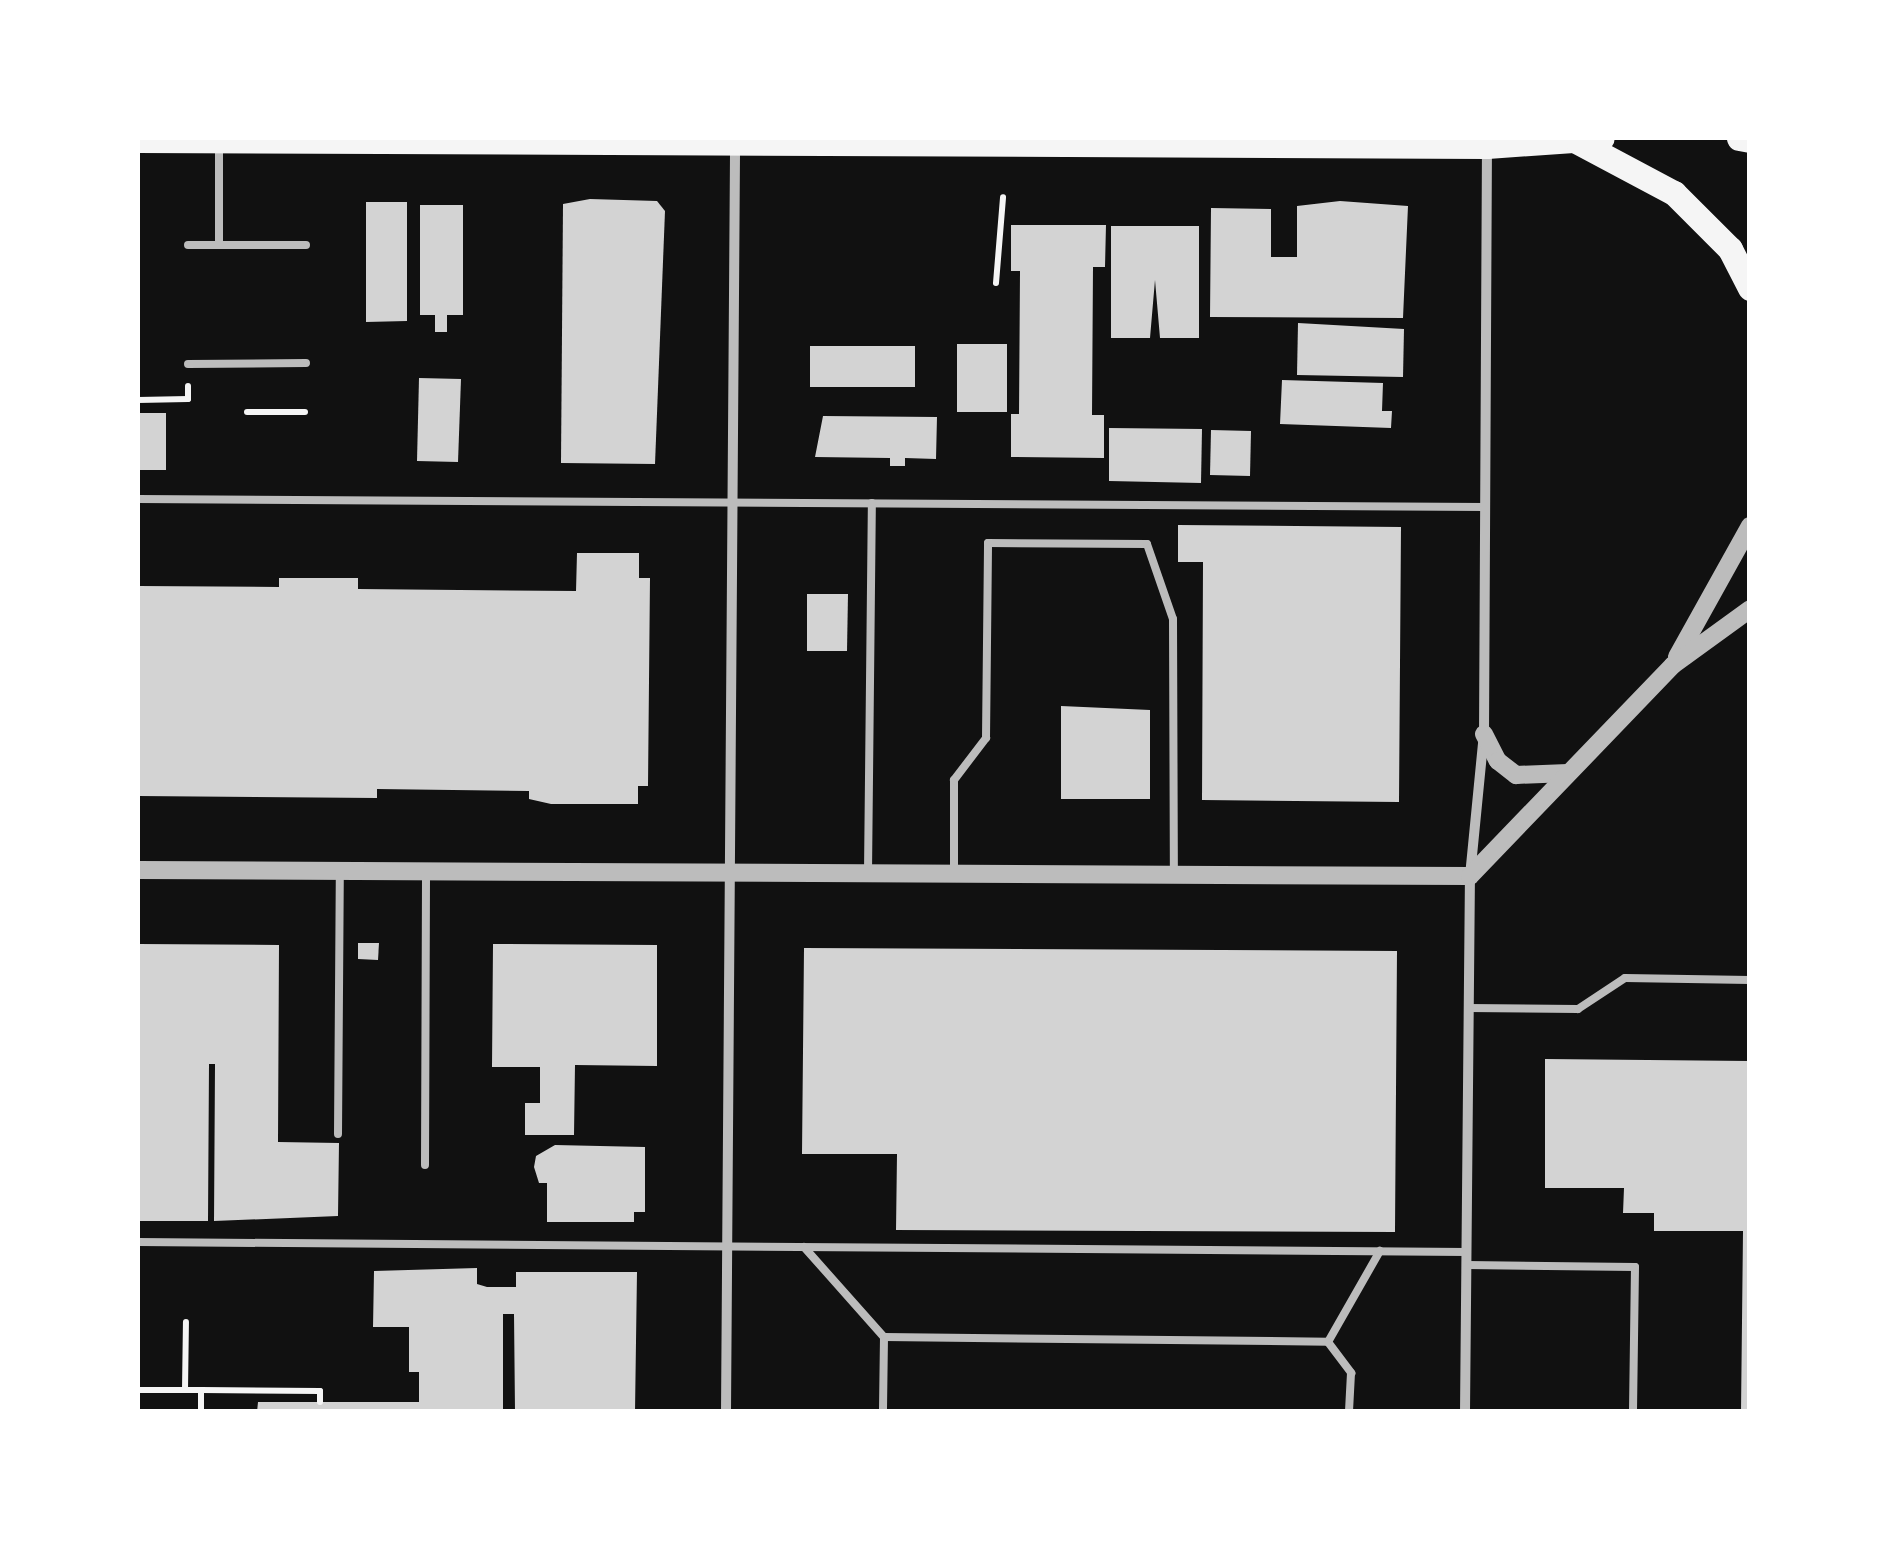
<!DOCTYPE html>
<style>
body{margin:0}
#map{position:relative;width:1887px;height:1549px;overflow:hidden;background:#111;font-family:Arial,sans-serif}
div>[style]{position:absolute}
.building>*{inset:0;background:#d3d3d3}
.path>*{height:6px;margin:-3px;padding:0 3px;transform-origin:3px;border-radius:3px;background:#f5f5f5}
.service>*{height:8px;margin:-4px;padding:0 4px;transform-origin:4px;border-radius:4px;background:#bcbcbc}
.minor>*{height:10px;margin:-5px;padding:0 5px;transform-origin:5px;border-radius:5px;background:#bcbcbc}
.tertiary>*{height:18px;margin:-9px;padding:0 9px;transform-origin:9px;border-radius:9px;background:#bcbcbc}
.primary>*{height:25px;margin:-12.5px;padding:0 12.5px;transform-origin:12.5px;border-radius:12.5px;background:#f5f5f5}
span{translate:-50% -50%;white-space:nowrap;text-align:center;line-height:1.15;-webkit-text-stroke:8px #fff;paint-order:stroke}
.frame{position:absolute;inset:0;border:140px solid #fff;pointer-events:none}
</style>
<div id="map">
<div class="building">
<i style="clip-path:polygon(590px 199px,657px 201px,665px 211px,655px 464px,561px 463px,563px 204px)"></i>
<i style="clip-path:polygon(1340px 201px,1408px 206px,1403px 318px,1210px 317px,1211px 208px,1271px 209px,1271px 257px,1297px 257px,1297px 206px)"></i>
<i style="clip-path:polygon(366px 202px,407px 202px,407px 321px,366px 322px)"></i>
<i style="clip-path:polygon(420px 205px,463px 205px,463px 315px,447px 315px,447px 332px,435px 332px,435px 315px,420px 315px)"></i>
<i style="clip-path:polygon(1011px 225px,1106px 225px,1105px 267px,1093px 267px,1092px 415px,1104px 415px,1104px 458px,1011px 457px,1011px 414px,1019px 414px,1020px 271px,1011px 271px)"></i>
<i style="clip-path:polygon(1111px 226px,1199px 226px,1199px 338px,1160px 338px,1155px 280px,1150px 338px,1111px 338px)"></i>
<i style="clip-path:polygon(1298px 323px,1404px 329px,1403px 377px,1297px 375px)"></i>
<i style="clip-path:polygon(957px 344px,1007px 344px,1007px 412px,957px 412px)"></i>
<i style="clip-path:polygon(810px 346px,915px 346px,915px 387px,810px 387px)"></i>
<i style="clip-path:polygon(419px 378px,461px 379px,458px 462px,417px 461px)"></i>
<i style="clip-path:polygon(1282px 380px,1383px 383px,1382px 411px,1392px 411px,1391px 428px,1280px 424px)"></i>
<i style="clip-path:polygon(138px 413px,166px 413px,166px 470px,138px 470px)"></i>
<i style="clip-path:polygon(823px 416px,937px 417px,936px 459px,905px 458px,905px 466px,890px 466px,890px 458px,815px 457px)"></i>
<i style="clip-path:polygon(1109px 428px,1202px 429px,1201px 483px,1109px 481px)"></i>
<i style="clip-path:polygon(1211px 430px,1251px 431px,1250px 476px,1210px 475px)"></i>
<i style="clip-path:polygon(1178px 525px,1401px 527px,1399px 802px,1202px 800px,1203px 562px,1178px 562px)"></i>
<i style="clip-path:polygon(577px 553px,639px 553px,639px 578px,650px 578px,648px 786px,638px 786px,638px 804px,551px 804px,529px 799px,529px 791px,377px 789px,377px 798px,138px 796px,138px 586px,279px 587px,279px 578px,358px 578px,358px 589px,576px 591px)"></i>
<i style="clip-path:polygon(807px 594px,848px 594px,847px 651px,807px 651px)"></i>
<i style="clip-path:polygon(1061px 706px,1150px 710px,1150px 799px,1061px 799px)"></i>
<i style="clip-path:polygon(358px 943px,379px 943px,378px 960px,358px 959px)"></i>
<i style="clip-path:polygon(138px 944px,279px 945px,278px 1142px,339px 1143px,338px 1216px,214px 1221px,215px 1064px,209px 1064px,208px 1221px,138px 1221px)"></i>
<i style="clip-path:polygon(493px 944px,657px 945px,657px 1066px,575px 1065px,574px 1135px,525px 1135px,525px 1103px,540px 1103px,540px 1067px,492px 1067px)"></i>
<i style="clip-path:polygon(804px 948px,1397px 951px,1395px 1232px,896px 1230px,897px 1154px,802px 1154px)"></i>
<i style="clip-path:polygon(1545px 1059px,1750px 1061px,1750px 1412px,1741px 1412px,1743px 1231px,1654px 1231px,1654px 1213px,1623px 1213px,1624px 1188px,1545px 1188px)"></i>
<i style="clip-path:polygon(555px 1145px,645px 1147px,645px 1212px,634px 1212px,634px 1222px,547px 1222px,547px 1183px,539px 1183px,534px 1167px,536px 1156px)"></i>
<i style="clip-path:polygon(477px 1268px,477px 1284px,487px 1287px,516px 1287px,516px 1272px,637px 1272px,635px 1412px,515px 1412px,514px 1314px,503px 1314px,503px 1412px,257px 1412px,258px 1402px,419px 1402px,419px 1372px,409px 1372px,409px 1327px,373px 1327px,374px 1271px)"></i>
</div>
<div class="path">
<i style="left:996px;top:283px;width:86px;rotate:-85.3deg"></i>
<i style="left:138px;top:400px;width:50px;rotate:-1.1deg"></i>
<i style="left:188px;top:399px;width:13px;rotate:-90deg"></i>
<i style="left:247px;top:412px;width:58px"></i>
<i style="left:138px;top:1390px;width:63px"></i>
<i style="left:185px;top:1390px;width:68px;rotate:-89.2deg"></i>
<i style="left:201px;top:1412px;width:22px;rotate:-90deg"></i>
<i style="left:201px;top:1390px;width:119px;rotate:0.5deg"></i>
<i style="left:320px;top:1391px;width:11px;rotate:90deg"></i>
</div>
<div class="service">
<i style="left:219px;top:145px;width:100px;rotate:90deg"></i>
<i style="left:188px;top:245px;width:118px"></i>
<i style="left:188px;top:364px;width:118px;rotate:-0.5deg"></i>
<i style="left:138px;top:499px;width:1347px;rotate:0.34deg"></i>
<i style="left:868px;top:873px;width:370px;rotate:-89.4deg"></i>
<i style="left:954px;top:874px;width:94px;rotate:-90deg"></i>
<i style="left:954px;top:780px;width:53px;rotate:-52.7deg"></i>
<i style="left:986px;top:738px;width:195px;rotate:-89.4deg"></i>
<i style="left:988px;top:543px;width:159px;rotate:0.4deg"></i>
<i style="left:1147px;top:544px;width:79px;rotate:70.9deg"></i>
<i style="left:1173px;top:619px;width:256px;rotate:89.8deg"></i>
<i style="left:1468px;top:1008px;width:110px;rotate:0.5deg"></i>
<i style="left:1578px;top:1009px;width:56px;rotate:-33.4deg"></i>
<i style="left:1625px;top:978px;width:125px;rotate:0.9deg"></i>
<i style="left:338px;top:1134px;width:263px;rotate:-89.6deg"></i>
<i style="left:425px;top:1165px;width:293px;rotate:-89.8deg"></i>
<i style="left:138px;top:1242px;width:1329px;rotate:0.43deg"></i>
<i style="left:804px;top:1247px;width:120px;rotate:48.4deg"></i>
<i style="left:884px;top:1337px;width:75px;rotate:90.8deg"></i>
<i style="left:1467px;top:1265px;width:168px;rotate:0.7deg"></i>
<i style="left:1635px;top:1267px;width:145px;rotate:90.8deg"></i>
<i style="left:884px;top:1337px;width:444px;rotate:0.6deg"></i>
<i style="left:1328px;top:1342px;width:39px;rotate:53deg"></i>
<i style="left:1351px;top:1373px;width:39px;rotate:93deg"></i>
<i style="left:1328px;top:1342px;width:105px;rotate:-60.3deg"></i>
</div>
<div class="minor">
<i style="left:726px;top:1412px;width:1269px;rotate:-89.59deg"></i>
<i style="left:1465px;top:1412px;width:536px;rotate:-89.47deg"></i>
<i style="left:1470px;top:876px;width:143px;rotate:-84.4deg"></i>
<i style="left:1484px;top:734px;width:585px;rotate:-89.71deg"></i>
</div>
<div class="tertiary">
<i style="left:1677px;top:657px;width:150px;rotate:-60.9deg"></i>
<i style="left:1484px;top:734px;width:30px;rotate:63deg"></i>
<i style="left:1498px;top:761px;width:23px;rotate:38deg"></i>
<i style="left:1516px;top:775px;width:52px;rotate:-2.2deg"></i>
<i style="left:138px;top:870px;width:1332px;rotate:0.26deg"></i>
<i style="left:1470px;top:876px;width:293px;rotate:-46.1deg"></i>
<i style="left:1673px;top:665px;width:95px;rotate:-36deg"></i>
</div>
<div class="primary">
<i style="left:1739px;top:138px;width:11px;rotate:10deg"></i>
<i style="left:138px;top:140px;width:1349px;rotate:0.25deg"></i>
<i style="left:1487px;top:146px;width:115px;rotate:-4deg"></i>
<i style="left:1578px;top:142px;width:109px;rotate:28deg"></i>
<i style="left:1674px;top:193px;width:79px;rotate:45deg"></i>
<i style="left:1730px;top:249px;width:44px;rotate:62.9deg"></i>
</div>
<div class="frame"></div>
</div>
